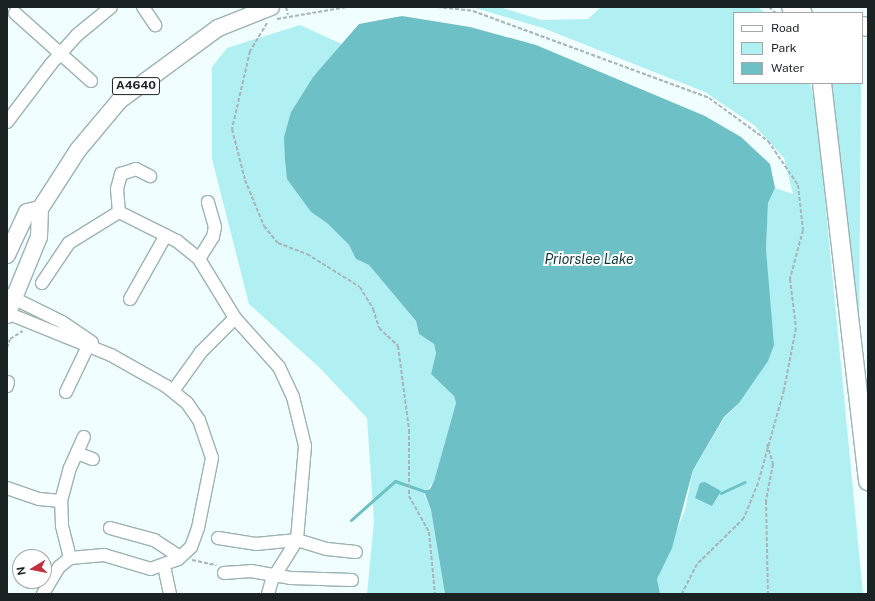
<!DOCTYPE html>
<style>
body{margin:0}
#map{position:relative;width:875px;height:601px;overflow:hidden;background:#f0feff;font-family:"Public Sans",sans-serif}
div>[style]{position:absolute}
.green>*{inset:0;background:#b0f0f3}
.water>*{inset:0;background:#6dc0c5}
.stream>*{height:3px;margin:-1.5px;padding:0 1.5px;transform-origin:1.5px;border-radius:1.5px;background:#6dc0c5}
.path>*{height:2px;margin-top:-1px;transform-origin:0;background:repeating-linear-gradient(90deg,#a8b4b5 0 4px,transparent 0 6px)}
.roads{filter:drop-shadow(1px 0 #9db2b3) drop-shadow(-1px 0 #9db2b3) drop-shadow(0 1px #9db2b3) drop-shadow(0 -1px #9db2b3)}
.minor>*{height:12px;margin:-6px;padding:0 6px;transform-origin:6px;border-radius:6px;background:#fff}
.major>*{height:16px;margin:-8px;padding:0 8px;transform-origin:8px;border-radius:8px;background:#fff}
.highway>*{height:18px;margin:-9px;padding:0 9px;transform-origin:9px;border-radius:9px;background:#fff}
span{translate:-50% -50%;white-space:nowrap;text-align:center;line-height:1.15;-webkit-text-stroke:4px #fff;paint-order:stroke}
.shield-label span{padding:1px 3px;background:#fff;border:1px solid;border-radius:3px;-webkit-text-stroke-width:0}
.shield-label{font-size:12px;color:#1a2222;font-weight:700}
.water-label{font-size:14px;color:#11393c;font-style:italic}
.frame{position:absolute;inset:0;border:8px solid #1a2222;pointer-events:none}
.legend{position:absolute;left:733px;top:12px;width:130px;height:72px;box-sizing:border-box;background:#fff;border:1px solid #a3a7a7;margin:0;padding:5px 7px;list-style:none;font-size:12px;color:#1a2222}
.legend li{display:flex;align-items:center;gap:8px;height:20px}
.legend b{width:20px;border:1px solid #a3a7a7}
.north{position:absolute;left:12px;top:549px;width:40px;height:40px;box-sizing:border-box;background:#fff;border:1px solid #a3a7a7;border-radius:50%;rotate:260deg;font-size:11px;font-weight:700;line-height:16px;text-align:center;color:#1a2222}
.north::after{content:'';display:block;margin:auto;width:14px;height:18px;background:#c0303e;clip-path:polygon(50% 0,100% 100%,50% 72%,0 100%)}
</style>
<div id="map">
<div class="green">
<i style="clip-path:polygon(472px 7px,500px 7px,541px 20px,588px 19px,601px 7px,758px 7px,765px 13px,734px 13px,734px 83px,810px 83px,816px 106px,863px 594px,660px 594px,658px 586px,657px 579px,685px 510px,693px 470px,725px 417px,739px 403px,766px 250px,768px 203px,775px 188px,793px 194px,784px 158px,754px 125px,705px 92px,543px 28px)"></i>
<i style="clip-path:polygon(300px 25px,344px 45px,313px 77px,291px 112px,311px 212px,327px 223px,349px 245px,356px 259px,369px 265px,416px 321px,419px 334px,434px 344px,436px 353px,431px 374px,454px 396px,456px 403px,434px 481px,424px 494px,431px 510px,445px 594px,367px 594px,374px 521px,367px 418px,320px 368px,249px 304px,212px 159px,212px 67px,227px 48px)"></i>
<i style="clip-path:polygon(832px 83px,861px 83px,859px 333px)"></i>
</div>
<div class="water">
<i style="clip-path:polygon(402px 16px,470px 27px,536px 45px,705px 116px,741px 137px,770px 164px,775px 188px,768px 203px,766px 250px,774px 345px,768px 361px,739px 403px,724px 417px,693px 470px,672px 548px,657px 579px,660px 594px,445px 594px,431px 510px,424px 491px,430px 489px,434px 481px,456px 403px,454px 396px,431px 374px,436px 353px,434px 344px,419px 334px,416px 321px,369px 265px,356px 259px,349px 245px,327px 223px,311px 212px,287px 179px,285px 160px,284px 137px,291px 112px,313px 77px,359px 24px)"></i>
<i style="clip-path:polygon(705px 482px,721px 491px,712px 506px,695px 498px,700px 483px)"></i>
</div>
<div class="stream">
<i style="left:721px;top:493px;width:26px;rotate:-25deg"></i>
<i style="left:351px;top:520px;width:59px;rotate:-41.6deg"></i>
<i style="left:395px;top:481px;width:31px;rotate:19deg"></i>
</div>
<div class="path">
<i style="left:286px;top:7px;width:8px;rotate:76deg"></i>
<i style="left:437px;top:7px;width:36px;rotate:6deg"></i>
<i style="left:473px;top:11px;width:252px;rotate:20.2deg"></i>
<i style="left:709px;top:98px;width:73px;rotate:36.1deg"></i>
<i style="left:768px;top:141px;width:53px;rotate:55.7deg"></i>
<i style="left:798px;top:185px;width:45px;rotate:83.7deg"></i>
<i style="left:803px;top:230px;width:51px;rotate:104.9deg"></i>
<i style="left:790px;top:279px;width:49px;rotate:83deg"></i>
<i style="left:796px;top:328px;width:63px;rotate:101deg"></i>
<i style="left:784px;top:390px;width:97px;rotate:105.6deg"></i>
<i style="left:758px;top:483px;width:38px;rotate:112deg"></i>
<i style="left:744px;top:518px;width:66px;rotate:135.6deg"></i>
<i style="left:697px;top:564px;width:34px;rotate:117deg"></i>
<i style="left:769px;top:7px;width:9px;rotate:41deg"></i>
<i style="left:277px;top:19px;width:71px;rotate:-9.7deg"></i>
<i style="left:267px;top:23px;width:33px;rotate:121deg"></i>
<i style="left:250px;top:51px;width:80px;rotate:103deg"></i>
<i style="left:232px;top:129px;width:53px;rotate:75.7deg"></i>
<i style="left:245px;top:180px;width:50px;rotate:67.6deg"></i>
<i style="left:264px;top:226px;width:22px;rotate:51deg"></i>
<i style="left:278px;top:243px;width:31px;rotate:21deg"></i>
<i style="left:307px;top:254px;width:62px;rotate:31.9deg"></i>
<i style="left:360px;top:287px;width:26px;rotate:59deg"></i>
<i style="left:373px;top:309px;width:20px;rotate:72deg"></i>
<i style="left:379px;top:328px;width:26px;rotate:43deg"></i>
<i style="left:398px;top:346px;width:85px;rotate:82.5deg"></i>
<i style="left:409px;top:430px;width:66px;rotate:90deg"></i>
<i style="left:409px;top:496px;width:41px;rotate:60.9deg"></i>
<i style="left:429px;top:532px;width:62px;rotate:84.5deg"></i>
<i style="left:7px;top:348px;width:9px;rotate:-72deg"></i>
<i style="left:10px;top:339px;width:15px;rotate:-32deg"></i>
<i style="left:767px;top:444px;width:21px;rotate:73deg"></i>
<i style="left:773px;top:464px;width:38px;rotate:101deg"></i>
<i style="left:766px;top:501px;width:93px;rotate:88.8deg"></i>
<i style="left:192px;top:560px;width:25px;rotate:12deg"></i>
</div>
<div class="roads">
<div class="minor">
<i style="left:143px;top:7px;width:22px;rotate:56deg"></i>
<i style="left:15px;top:13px;width:102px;rotate:41.8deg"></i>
<i style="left:7px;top:122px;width:73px;rotate:-52.8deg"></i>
<i style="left:51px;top:64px;width:39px;rotate:-48deg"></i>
<i style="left:77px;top:35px;width:44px;rotate:-39.5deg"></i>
<i style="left:119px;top:212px;width:65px;rotate:26.6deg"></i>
<i style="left:177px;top:241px;width:28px;rotate:39deg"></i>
<i style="left:199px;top:259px;width:69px;rotate:58.6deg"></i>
<i style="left:235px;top:318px;width:66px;rotate:48.1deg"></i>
<i style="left:279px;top:367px;width:33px;rotate:65deg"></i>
<i style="left:293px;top:397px;width:50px;rotate:76.2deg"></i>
<i style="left:305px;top:446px;width:94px;rotate:94.9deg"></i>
<i style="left:297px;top:540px;width:47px;rotate:122deg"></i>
<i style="left:272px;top:580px;width:15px;rotate:106deg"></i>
<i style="left:199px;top:259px;width:26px;rotate:-58deg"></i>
<i style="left:213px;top:237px;width:10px;rotate:-79deg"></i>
<i style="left:215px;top:227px;width:26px;rotate:-106deg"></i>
<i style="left:42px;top:283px;width:48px;rotate:-56deg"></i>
<i style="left:69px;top:243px;width:59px;rotate:-31.8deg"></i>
<i style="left:119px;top:212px;width:23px;rotate:-95deg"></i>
<i style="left:117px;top:189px;width:16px;rotate:-75deg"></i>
<i style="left:121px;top:174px;width:16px;rotate:-18deg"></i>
<i style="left:136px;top:169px;width:16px;rotate:27deg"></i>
<i style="left:7px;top:295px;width:61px;rotate:26.1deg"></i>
<i style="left:62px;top:322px;width:36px;rotate:34deg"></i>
<i style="left:130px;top:299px;width:73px;rotate:-60.6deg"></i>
<i style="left:7px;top:313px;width:112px;rotate:22deg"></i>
<i style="left:111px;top:355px;width:63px;rotate:29.4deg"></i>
<i style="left:166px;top:386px;width:27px;rotate:39deg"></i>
<i style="left:187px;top:403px;width:21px;rotate:55deg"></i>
<i style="left:199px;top:420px;width:40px;rotate:71.1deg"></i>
<i style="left:212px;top:458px;width:71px;rotate:101.3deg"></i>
<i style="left:198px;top:528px;width:20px;rotate:110deg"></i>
<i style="left:191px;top:547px;width:18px;rotate:137deg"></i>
<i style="left:178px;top:559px;width:29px;rotate:160deg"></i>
<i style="left:151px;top:569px;width:49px;rotate:-163.4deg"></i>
<i style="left:104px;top:555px;width:34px;rotate:175deg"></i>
<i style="left:70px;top:558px;width:14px;rotate:141deg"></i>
<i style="left:59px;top:567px;width:31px;rotate:121deg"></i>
<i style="left:7px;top:386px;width:4px;rotate:-76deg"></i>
<i style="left:173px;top:391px;width:48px;rotate:-54.3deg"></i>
<i style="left:201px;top:352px;width:48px;rotate:-45deg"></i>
<i style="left:66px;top:392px;width:51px;rotate:-64.4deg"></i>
<i style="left:77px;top:453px;width:17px;rotate:21deg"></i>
<i style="left:7px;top:488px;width:34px;rotate:19deg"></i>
<i style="left:39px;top:499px;width:22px;rotate:5deg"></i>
<i style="left:110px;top:528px;width:46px;rotate:15.3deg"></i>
<i style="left:154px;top:540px;width:31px;rotate:33deg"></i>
<i style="left:218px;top:538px;width:38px;rotate:9deg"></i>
<i style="left:256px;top:544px;width:41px;rotate:-5.6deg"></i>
<i style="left:297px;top:540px;width:31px;rotate:17deg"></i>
<i style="left:327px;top:549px;width:29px;rotate:6deg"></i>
<i style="left:70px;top:558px;width:34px;rotate:-104deg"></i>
<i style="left:62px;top:525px;width:24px;rotate:-92deg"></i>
<i style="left:61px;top:501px;width:34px;rotate:-75deg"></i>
<i style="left:70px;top:468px;width:34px;rotate:-66deg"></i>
<i style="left:164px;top:566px;width:29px;rotate:78deg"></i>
<i style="left:224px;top:573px;width:27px;rotate:-4deg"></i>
<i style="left:251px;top:571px;width:41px;rotate:9.9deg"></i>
<i style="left:291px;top:578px;width:61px;rotate:1.9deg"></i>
</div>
<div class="major">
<i style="left:7px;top:255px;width:47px;rotate:-65.1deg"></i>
<i style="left:27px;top:212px;width:13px;rotate:-13deg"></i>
<i style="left:7px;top:315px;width:84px;rotate:-67.7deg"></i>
<i style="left:39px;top:237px;width:28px;rotate:-88deg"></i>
<i style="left:40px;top:209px;width:70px;rotate:-57.2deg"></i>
<i style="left:78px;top:150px;width:65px;rotate:-50deg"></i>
<i style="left:120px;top:100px;width:122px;rotate:-36.3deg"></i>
<i style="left:218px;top:28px;width:57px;rotate:-21.6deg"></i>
</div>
<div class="highway">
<i style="left:791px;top:7px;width:13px;rotate:27deg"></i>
<i style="left:862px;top:26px;width:6px;rotate:9deg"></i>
<i style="left:822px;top:83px;width:401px;rotate:83.4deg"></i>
</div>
</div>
<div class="shield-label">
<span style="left:136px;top:86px">A4640</span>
</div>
<div class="water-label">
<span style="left:589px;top:259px">Priorslee Lake</span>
</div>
<div class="frame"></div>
<ul class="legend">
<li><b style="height:5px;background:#fff"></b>Road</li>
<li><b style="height:11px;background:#b0f0f3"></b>Park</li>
<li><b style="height:11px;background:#6dc0c5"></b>Water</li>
</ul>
<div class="north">N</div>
</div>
